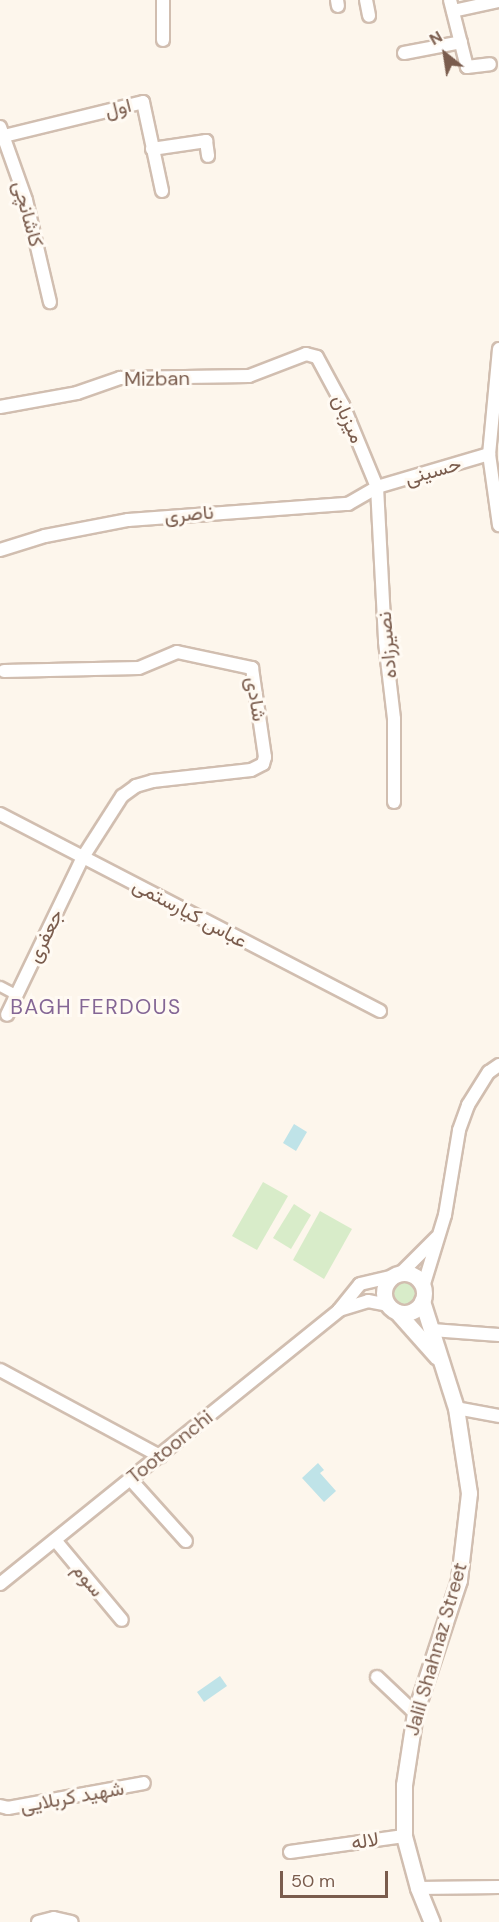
<!DOCTYPE html>
<meta charset="utf-8">
<style>
body{margin:0}
#map{position:relative;width:499px;height:1922px;overflow:hidden;background:#fdf6ec;font-family:"DM Sans",Vazirmatn,sans-serif}
div>[style]{position:absolute}
.green>*{inset:0;background:#d8ecc9}
.round{border-radius:50%}
.water>*{inset:0;background:#bfe3e8}
.roads{filter:drop-shadow(2px 0 #d1beb0) drop-shadow(-2px 0 #d1beb0) drop-shadow(0 2px #d1beb0) drop-shadow(0 -2px #d1beb0)}
.pedestrian>*{height:9px;margin:-4.5px;padding:0 4.5px;transform-origin:4.5px;border-radius:4.5px;background:#fff}
.minor>*{height:12px;margin:-6px;padding:0 6px;transform-origin:6px;border-radius:6px;background:#fff}
.tertiary>*{height:15px;margin:-7.5px;padding:0 7.5px;transform-origin:7.5px;border-radius:7.5px;background:#fff}
.tertiary>.ring{margin:-7.5px;padding:0;box-sizing:content-box;background:none;border:15px solid #fff;border-radius:50%}
span{translate:-50% -50%;white-space:nowrap;text-align:center;line-height:1.15;-webkit-text-stroke:6px #fffaf3;paint-order:stroke}
.street-label{font-size:20px;color:#7a5c4d}
.neighbourhood-label{font-size:21px;color:#846695;letter-spacing:1.5px}
.north{position:absolute;left:415px;top:24px;width:60px;height:60px;-webkit-text-stroke:4px #fffaf3;paint-order:stroke;rotate:330deg;font-size:16px;font-weight:700;line-height:24px;text-align:center;color:#7a5c4d}
.north::after{content:'';display:block;margin:auto;width:21px;height:27px;background:#7a5c4d;clip-path:polygon(50% 0,100% 100%,50% 72%,0 100%)}
.scale{position:absolute;left:280px;top:1871px;width:108px;height:27px;box-sizing:border-box;border:3px solid #7a5c4d;border-top:0;padding-left:8px;font-size:18px;line-height:21px;white-space:nowrap;color:#7a5c4d;-webkit-text-stroke:4px #fffaf3;paint-order:stroke}
</style>
<div id="map">
<div class="green">
<i style="clip-path:polygon(263px 1182px,288px 1196px,257px 1250px,232px 1236px)"></i>
<i style="clip-path:polygon(294px 1204px,311px 1215px,291px 1249px,273px 1238px)"></i>
<i style="clip-path:polygon(320px 1211px,352px 1229px,324px 1279px,293px 1260px)"></i>
<i class="round" style="left:388px;top:1277px;width:32px;height:32px"></i>
</div>
<div class="water">
<i style="clip-path:polygon(294px 1124px,307px 1132px,296px 1151px,283px 1143px)"></i>
<i style="clip-path:polygon(318px 1463px,324px 1470px,320px 1473px,336px 1491px,324px 1502px,302px 1478px)"></i>
<i style="clip-path:polygon(220px 1676px,227px 1686px,204px 1702px,197px 1692px)"></i>
</div>
<div class="roads">
<div class="pedestrian">
<i style="left:0;top:986px;width:19px;rotate:28deg"></i>
</div>
<div class="minor">
<i style="left:337px;top:0;width:6px;rotate:81deg"></i>
<i style="left:366px;top:0;width:16px;rotate:79deg"></i>
<i style="left:450px;top:0;width:69px;rotate:75.8deg"></i>
<i style="left:467px;top:67px;width:23px;rotate:-7deg"></i>
<i style="left:453px;top:11px;width:47px;rotate:-12.3deg"></i>
<i style="left:163px;top:40px;width:40px;rotate:-90deg"></i>
<i style="left:404px;top:53px;width:58px;rotate:-10.9deg"></i>
<i style="left:0;top:127px;width:77px;rotate:70.4deg"></i>
<i style="left:26px;top:200px;width:105px;rotate:76.8deg"></i>
<i style="left:4px;top:136px;width:143px;rotate:-13.7deg"></i>
<i style="left:143px;top:102px;width:91px;rotate:77.9deg"></i>
<i style="left:152px;top:149px;width:55px;rotate:-8.4deg"></i>
<i style="left:206px;top:141px;width:15px;rotate:82deg"></i>
<i style="left:499px;top:349px;width:105px;rotate:95.4deg"></i>
<i style="left:489px;top:454px;width:72px;rotate:82deg"></i>
<i style="left:0;top:407px;width:78px;rotate:-10.3deg"></i>
<i style="left:77px;top:393px;width:46px;rotate:-19.2deg"></i>
<i style="left:120px;top:378px;width:129px;rotate:-0.9deg"></i>
<i style="left:249px;top:376px;width:61px;rotate:-21.1deg"></i>
<i style="left:306px;top:354px;width:11px;rotate:15deg"></i>
<i style="left:317px;top:357px;width:55px;rotate:61.6deg"></i>
<i style="left:343px;top:405px;width:89px;rotate:67.5deg"></i>
<i style="left:377px;top:487px;width:155px;rotate:87deg"></i>
<i style="left:385px;top:642px;width:78px;rotate:83.3deg"></i>
<i style="left:394px;top:719px;width:83px;rotate:90deg"></i>
<i style="left:0;top:550px;width:47px;rotate:-17.3deg"></i>
<i style="left:45px;top:536px;width:85px;rotate:-10.9deg"></i>
<i style="left:128px;top:520px;width:221px;rotate:-4.2deg"></i>
<i style="left:348px;top:504px;width:34px;rotate:-30deg"></i>
<i style="left:377px;top:487px;width:117px;rotate:-16.4deg"></i>
<i style="left:4px;top:671px;width:135px;rotate:-1.3deg"></i>
<i style="left:139px;top:668px;width:41px;rotate:-22.8deg"></i>
<i style="left:177px;top:652px;width:77px;rotate:12deg"></i>
<i style="left:252px;top:668px;width:90px;rotate:81.7deg"></i>
<i style="left:265px;top:757px;width:7px;rotate:106deg"></i>
<i style="left:263px;top:764px;width:13px;rotate:153deg"></i>
<i style="left:251px;top:770px;width:99px;rotate:173.6deg"></i>
<i style="left:153px;top:781px;width:18px;rotate:164deg"></i>
<i style="left:136px;top:786px;width:17px;rotate:144deg"></i>
<i style="left:122px;top:796px;width:72px;rotate:122.6deg"></i>
<i style="left:83px;top:857px;width:175px;rotate:115.7deg"></i>
<i style="left:0;top:814px;width:428px;rotate:27.4deg"></i>
<i style="left:400px;top:1274px;width:52px;rotate:-45deg"></i>
<i style="left:423px;top:1287px;width:75px;rotate:-73deg"></i>
<i style="left:445px;top:1215px;width:86px;rotate:-80.6deg"></i>
<i style="left:459px;top:1130px;width:27px;rotate:-70deg"></i>
<i style="left:468px;top:1105px;width:39px;rotate:-58deg"></i>
<i style="left:489px;top:1072px;width:12px;rotate:-35deg"></i>
<i style="left:339px;top:1310px;width:30px;rotate:-17deg"></i>
<i style="left:368px;top:1301px;width:20px;rotate:11deg"></i>
<i style="left:432px;top:1330px;width:67px;rotate:4.3deg"></i>
<i style="left:0;top:1370px;width:182px;rotate:28.3deg"></i>
<i style="left:456px;top:1408px;width:44px;rotate:10.5deg"></i>
<i style="left:131px;top:1480px;width:82px;rotate:48deg"></i>
<i style="left:55px;top:1540px;width:104px;rotate:50.1deg"></i>
<i style="left:0;top:1584px;width:436px;rotate:-38.9deg"></i>
<i style="left:339px;top:1310px;width:33px;rotate:-51deg"></i>
<i style="left:360px;top:1284px;width:35px;rotate:-13deg"></i>
<i style="left:377px;top:1677px;width:52px;rotate:43.5deg"></i>
<i style="left:0;top:1806px;width:8px;rotate:14deg"></i>
<i style="left:8px;top:1808px;width:138px;rotate:-10.4deg"></i>
<i style="left:290px;top:1852px;width:115px;rotate:-8deg"></i>
<i style="left:418px;top:1888px;width:81px;rotate:-0.7deg"></i>
<i style="left:38px;top:1922px;width:16px;rotate:-14deg"></i>
<i style="left:54px;top:1918px;width:18px;rotate:13deg"></i>
</div>
<div class="tertiary">
<i class="ring" style="left:384px;top:1273px;width:25px;height:25px"></i>
<i style="left:422px;top:1301px;width:112px;rotate:72.4deg"></i>
<i style="left:456px;top:1408px;width:86px;rotate:81.3deg"></i>
<i style="left:469px;top:1493px;width:88px;rotate:96.6deg"></i>
<i style="left:459px;top:1580px;width:140px;rotate:108.3deg"></i>
<i style="left:415px;top:1713px;width:73px;rotate:98.7deg"></i>
<i style="left:404px;top:1785px;width:51px;rotate:90deg"></i>
<i style="left:404px;top:1836px;width:54px;rotate:74.9deg"></i>
<i style="left:418px;top:1888px;width:37px;rotate:68deg"></i>
<i style="left:397px;top:1312px;width:60px;rotate:48.4deg"></i>
</div>
</div>
<div class="street-label">
<span style="left:118px;top:108px;rotate:-14deg">اول</span>
<span style="left:28px;top:214px;rotate:75deg">کاشانچی</span>
<span style="left:157px;top:379px;rotate:-1deg">Mizban</span>
<span style="left:348px;top:419px;rotate:66deg">میزبان</span>
<span style="left:433px;top:471px;rotate:-16deg">حسینی</span>
<span style="left:189px;top:514px;rotate:-5deg">ناصری</span>
<span style="left:387px;top:645px;rotate:-95deg">نصیرزاده</span>
<span style="left:256px;top:699px;rotate:81deg">شادی</span>
<span style="left:190px;top:913px;rotate:28deg">عباس کیارستمی</span>
<span style="left:45px;top:936px;rotate:-64deg">جعفری</span>
<span style="left:170px;top:1447px;rotate:-39deg">Tootoonchi</span>
<span style="left:88px;top:1580px;rotate:50deg">سوم</span>
<span style="left:436px;top:1649px;rotate:-74deg">Jalil Shahnaz Street</span>
<span style="left:72px;top:1797px;rotate:-10deg">شهید کربلایی</span>
<span style="left:365px;top:1841px;rotate:-8deg">لاله</span>
</div>
<div class="neighbourhood-label">
<span style="left:96px;top:1007px">BAGH FERDOUS</span>
</div>
<div class="north">N</div>
<div class="scale">50 m</div>
</div>
